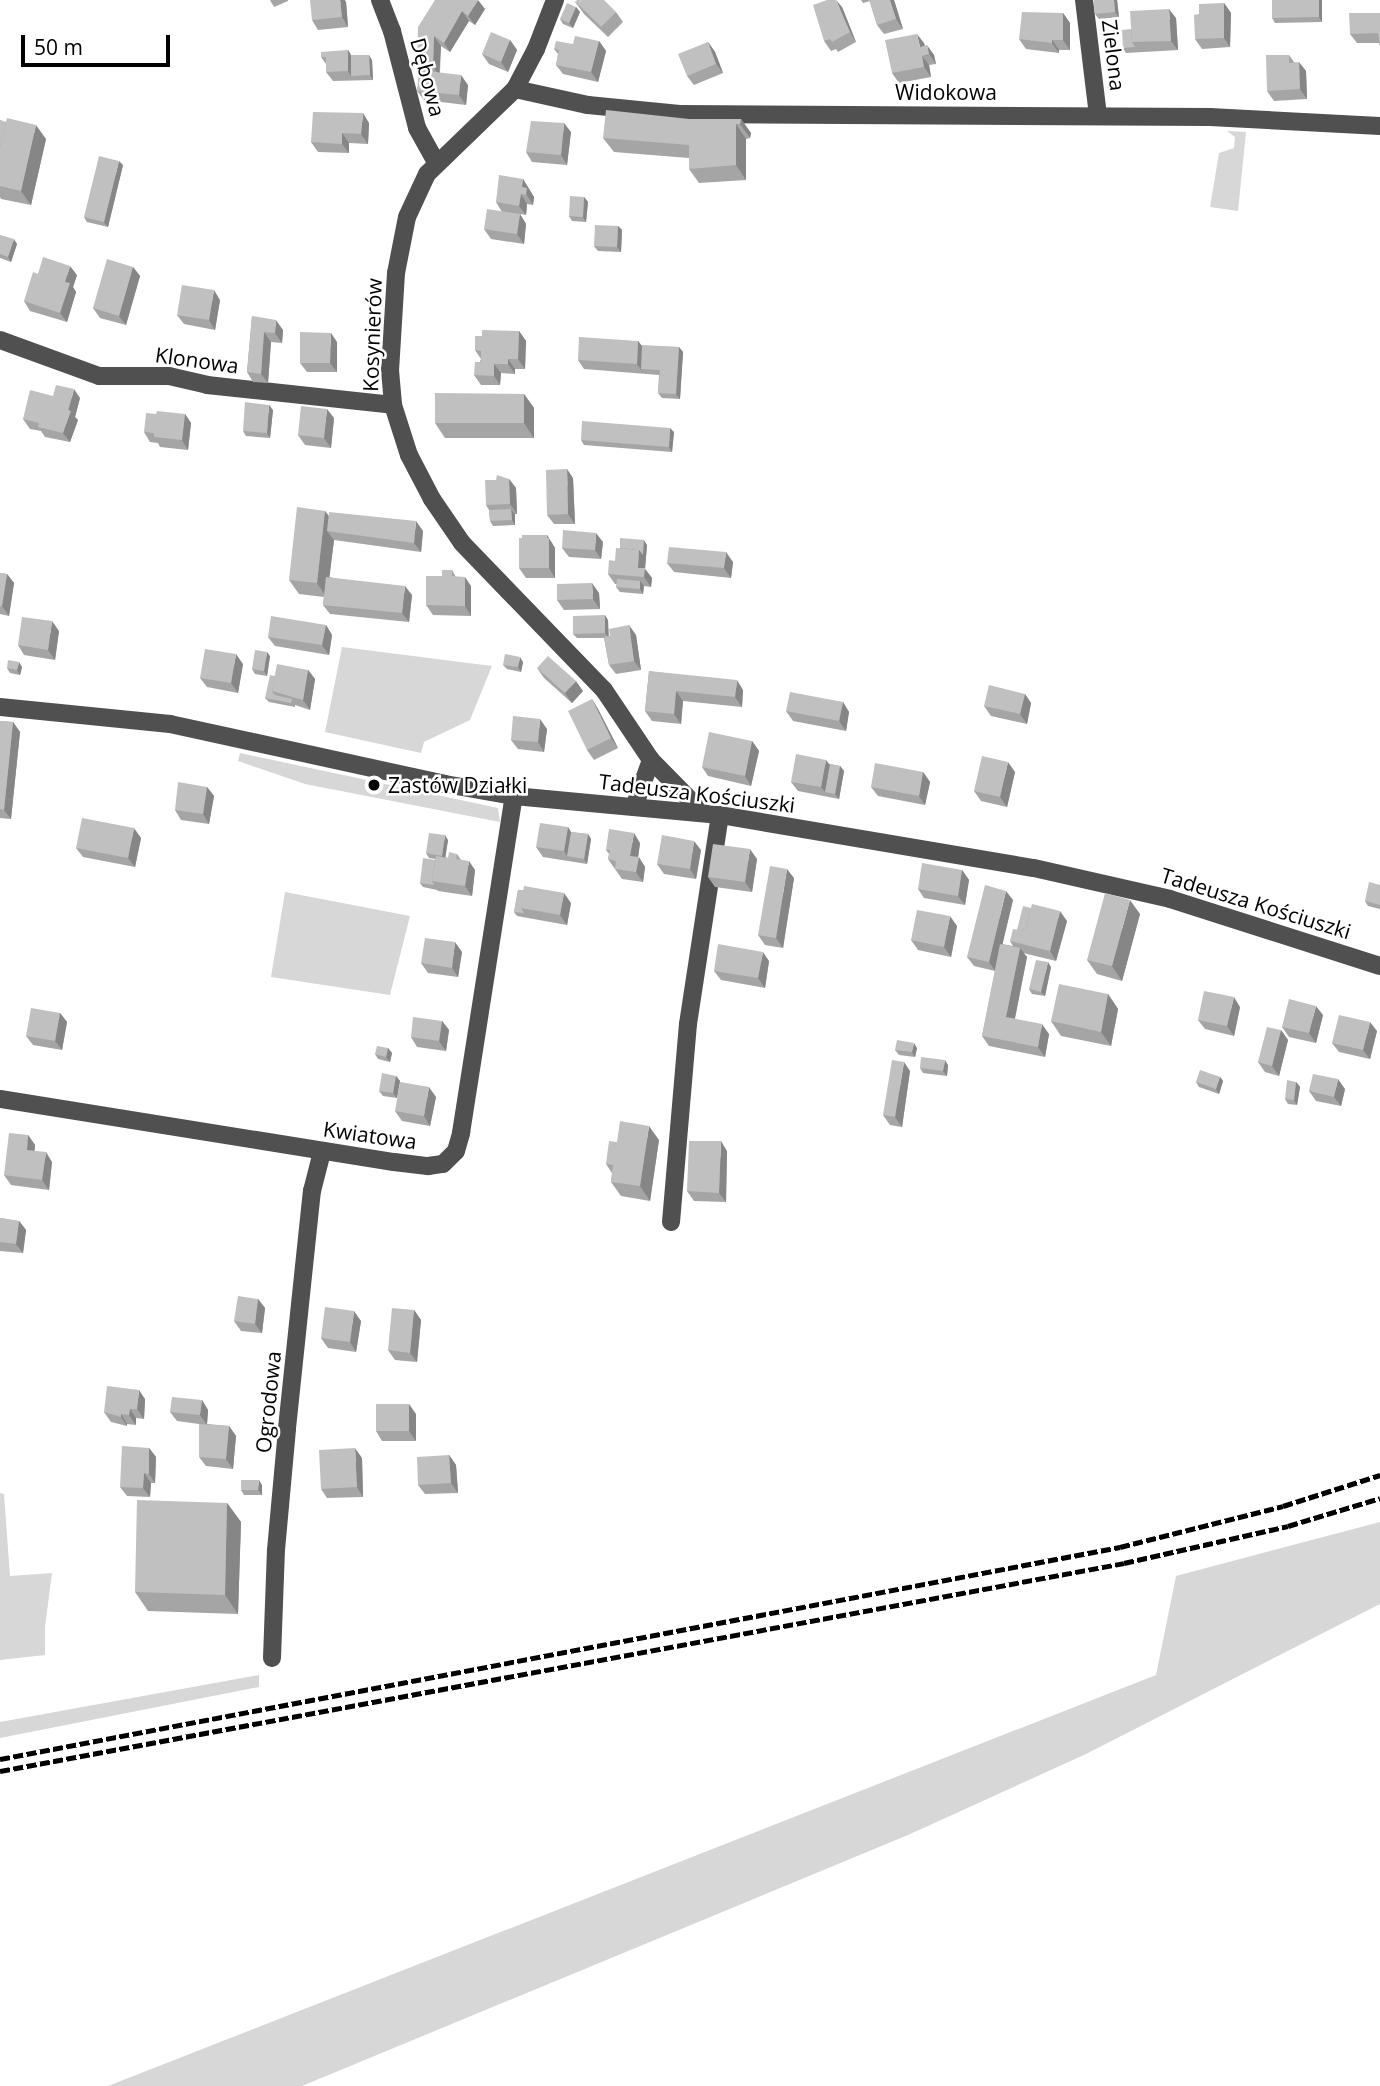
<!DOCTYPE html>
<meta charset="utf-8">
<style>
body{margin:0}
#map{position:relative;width:1380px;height:2086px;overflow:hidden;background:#fff;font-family:"Open Sans",sans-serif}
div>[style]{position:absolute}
.green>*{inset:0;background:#d7d7d7}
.minor>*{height:18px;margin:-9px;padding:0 9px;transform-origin:9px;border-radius:9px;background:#505050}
.rail>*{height:5px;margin-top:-2.5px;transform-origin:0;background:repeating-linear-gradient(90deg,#000 0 10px,transparent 0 13.5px)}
.wall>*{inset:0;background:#a5a5a5}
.shaded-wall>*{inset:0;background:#868686}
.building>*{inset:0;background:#c0c0c0}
.dots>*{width:19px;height:19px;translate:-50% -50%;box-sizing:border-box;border:4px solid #fff;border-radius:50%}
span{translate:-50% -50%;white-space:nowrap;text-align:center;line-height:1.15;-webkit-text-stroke:5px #fff;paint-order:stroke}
.street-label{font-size:21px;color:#000}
.poi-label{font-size:21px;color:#000}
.left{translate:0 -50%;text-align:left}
.scale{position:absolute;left:21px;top:35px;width:149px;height:32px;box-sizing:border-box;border:4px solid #000;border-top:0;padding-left:9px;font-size:21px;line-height:24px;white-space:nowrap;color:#000;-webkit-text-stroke:5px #fff;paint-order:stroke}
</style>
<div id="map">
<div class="green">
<i style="clip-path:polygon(1227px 131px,1246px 132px,1238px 211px,1210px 207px,1219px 153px,1234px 148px,1235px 137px)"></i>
<i style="clip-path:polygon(342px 647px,492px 666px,470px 720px,424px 742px,421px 753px,325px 732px)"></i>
<i style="clip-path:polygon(240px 753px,498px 808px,500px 822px,305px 784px,238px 761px)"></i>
<i style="clip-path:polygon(285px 892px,410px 916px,390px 995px,271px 977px)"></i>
<i style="clip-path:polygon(0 1493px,4px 1494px,10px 1576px,52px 1573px,45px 1627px,45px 1655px,0 1660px)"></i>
<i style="clip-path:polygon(1380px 1522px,1380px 1604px,1086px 1754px,908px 1835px,302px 2086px,108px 2086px,1156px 1675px,1176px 1576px)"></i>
<i style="clip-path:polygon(259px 1675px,259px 1687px,0 1738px,0 1722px)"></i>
</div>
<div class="minor">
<i style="left:380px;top:0;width:33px;rotate:69deg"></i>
<i style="left:392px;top:31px;width:100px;rotate:75.5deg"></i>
<i style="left:417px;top:128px;width:41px;rotate:60.9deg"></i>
<i style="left:555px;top:0;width:53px;rotate:111.2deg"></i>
<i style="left:536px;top:49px;width:45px;rotate:117.7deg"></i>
<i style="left:515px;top:89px;width:122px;rotate:136deg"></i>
<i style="left:427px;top:174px;width:47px;rotate:114.9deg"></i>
<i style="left:407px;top:217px;width:57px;rotate:101.1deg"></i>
<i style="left:396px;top:273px;width:97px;rotate:93.5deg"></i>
<i style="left:390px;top:370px;width:35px;rotate:85deg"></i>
<i style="left:393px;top:405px;width:52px;rotate:72.3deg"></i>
<i style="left:409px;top:455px;width:50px;rotate:62.4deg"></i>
<i style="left:432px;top:499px;width:53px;rotate:55.7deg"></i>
<i style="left:462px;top:543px;width:204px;rotate:46deg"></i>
<i style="left:604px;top:690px;width:84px;rotate:56.1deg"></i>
<i style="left:651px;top:760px;width:74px;rotate:45.5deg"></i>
<i style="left:1084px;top:0;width:116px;rotate:83.1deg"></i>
<i style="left:515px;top:89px;width:75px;rotate:12.4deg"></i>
<i style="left:588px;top:105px;width:92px;rotate:5.6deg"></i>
<i style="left:680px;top:114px;width:530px;rotate:0.32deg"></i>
<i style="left:1210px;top:117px;width:170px;rotate:3deg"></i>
<i style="left:0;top:340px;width:105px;rotate:20deg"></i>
<i style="left:99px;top:376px;width:70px"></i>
<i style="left:169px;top:376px;width:39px;rotate:13deg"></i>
<i style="left:207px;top:385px;width:187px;rotate:6.1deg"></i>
<i style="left:0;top:707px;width:171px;rotate:5.7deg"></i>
<i style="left:170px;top:724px;width:281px;rotate:12.3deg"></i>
<i style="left:445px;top:784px;width:70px;rotate:9.9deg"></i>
<i style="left:514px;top:796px;width:207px;rotate:5.3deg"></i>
<i style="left:720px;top:815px;width:318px;rotate:9.6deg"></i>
<i style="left:1034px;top:868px;width:139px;rotate:12.8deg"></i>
<i style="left:1170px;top:899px;width:220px;rotate:17.7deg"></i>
<i style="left:634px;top:807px;width:50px;rotate:-70.1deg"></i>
<i style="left:0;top:1099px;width:399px;rotate:9.1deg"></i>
<i style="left:394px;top:1162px;width:34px;rotate:7deg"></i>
<i style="left:428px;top:1166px;width:15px;rotate:-8deg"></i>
<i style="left:443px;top:1164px;width:18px;rotate:-45deg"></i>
<i style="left:456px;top:1151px;width:19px;rotate:-74deg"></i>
<i style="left:461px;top:1133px;width:341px;rotate:-81.1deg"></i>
<i style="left:671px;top:1222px;width:199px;rotate:-85.1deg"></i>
<i style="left:688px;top:1024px;width:211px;rotate:-81.3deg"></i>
<i style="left:272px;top:1658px;width:108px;rotate:-87.9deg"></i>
<i style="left:276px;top:1550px;width:122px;rotate:-84.8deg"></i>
<i style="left:287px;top:1428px;width:238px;rotate:-84deg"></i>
<i style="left:312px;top:1191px;width:40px;rotate:-75.6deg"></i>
</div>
<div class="rail">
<i style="left:0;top:1759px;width:1140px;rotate:-10.72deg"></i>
<i style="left:1120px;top:1547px;width:168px;rotate:-14.1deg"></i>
<i style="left:1283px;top:1506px;width:102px;rotate:-17.7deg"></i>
<i style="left:0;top:1771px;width:1143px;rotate:-10.48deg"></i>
<i style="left:1124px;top:1563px;width:168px;rotate:-12.7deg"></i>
<i style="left:1288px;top:1526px;width:96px;rotate:-16.9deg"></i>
</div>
<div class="wall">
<i style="clip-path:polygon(270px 0,288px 0,288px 1px,274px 7px)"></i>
<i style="clip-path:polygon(435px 0,485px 9px,475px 25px,469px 21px,450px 52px,441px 46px,440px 73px,468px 85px,466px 105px,424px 100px,417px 91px,421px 70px,417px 66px)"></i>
<i style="clip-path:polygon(861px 0,894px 0,903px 29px,884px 34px,877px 25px,870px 1px,863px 3px)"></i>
<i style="clip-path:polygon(1094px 0,1117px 0,1119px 17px,1099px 19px,1095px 14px)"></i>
<i style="clip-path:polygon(1322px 0,1322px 22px,1275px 23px,1272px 18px)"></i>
<i style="clip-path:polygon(346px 2px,348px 27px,318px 30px,312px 20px)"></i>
<i style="clip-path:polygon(575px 2px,616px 12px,623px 22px,608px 37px,584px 14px)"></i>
<i style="clip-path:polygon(1224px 3px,1231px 13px,1230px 47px,1202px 49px,1195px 39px)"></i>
<i style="clip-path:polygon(576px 7px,580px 12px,573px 28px,563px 24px,560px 19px)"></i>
<i style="clip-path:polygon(842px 7px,856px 42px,838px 52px,836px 49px,831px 51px,824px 41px)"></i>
<i style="clip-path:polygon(1063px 13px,1070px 23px,1070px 50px,1059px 50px,1059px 53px,1026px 49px,1019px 39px)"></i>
<i style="clip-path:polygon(1380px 13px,1380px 47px,1379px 43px,1357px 43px,1350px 34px)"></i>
<i style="clip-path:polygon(1176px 18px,1178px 50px,1126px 53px,1123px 48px,1131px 29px)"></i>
<i style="clip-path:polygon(510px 40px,517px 50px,508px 72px,489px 64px,482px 54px)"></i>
<i style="clip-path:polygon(599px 41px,606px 51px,598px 82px,563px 74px,556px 65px,558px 54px,554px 49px,573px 44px)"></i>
<i style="clip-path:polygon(708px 42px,715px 52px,723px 73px,694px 85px,687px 76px)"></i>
<i style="clip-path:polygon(924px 43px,925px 46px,934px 55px,936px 64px,929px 65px,931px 77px,899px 83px,892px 73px)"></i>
<i style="clip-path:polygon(348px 50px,351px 55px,372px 60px,373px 80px,333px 81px,326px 72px,326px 64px,321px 57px)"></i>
<i style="clip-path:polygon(1289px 55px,1294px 62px,1306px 71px,1307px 99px,1274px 101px,1267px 91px)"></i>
<i style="clip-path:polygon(689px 119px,741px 119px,751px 133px,750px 138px,746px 139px,746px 180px,699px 183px,689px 169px,689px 158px,614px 152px,603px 138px)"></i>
<i style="clip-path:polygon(0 120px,46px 139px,31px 205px,1px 199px,0 197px)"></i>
<i style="clip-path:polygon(369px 123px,368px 144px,349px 143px,349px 153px,318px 152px,311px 142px)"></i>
<i style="clip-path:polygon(571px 132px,567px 165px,532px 162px,526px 152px)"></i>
<i style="clip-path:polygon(123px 165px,108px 227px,87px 222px,84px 217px)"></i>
<i style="clip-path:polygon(523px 179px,534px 197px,533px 205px,527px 204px,526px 215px,520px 214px,526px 224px,524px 244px,491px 239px,484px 229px,502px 212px,496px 202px)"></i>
<i style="clip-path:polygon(584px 197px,588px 202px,586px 222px,572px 221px,569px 216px)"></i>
<i style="clip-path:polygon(618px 226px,622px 230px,621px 252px,598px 251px,594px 246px)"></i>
<i style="clip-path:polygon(0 235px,17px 244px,11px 262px,0 258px)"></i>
<i style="clip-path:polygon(133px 267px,140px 276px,126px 325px,100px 318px,93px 308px)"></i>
<i style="clip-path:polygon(38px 274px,77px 275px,73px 287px,76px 292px,67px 322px,30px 311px,24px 301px)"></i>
<i style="clip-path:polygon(220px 300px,215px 330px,184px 324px,177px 315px)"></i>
<i style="clip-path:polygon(252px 316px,283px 330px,282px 343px,271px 342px,268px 383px,253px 382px,247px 372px)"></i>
<i style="clip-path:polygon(519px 331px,526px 341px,525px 369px,515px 369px,515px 374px,501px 373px,500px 385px,481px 385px,474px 375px,481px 359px,475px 350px,482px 336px)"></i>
<i style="clip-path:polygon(638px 341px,642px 346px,679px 347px,683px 352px,680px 399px,662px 398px,658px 393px,659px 375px,584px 369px,578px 360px)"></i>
<i style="clip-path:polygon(337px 342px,337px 372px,307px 372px,300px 363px)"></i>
<i style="clip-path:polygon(524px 394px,534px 408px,534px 438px,445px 438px,435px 423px)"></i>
<i style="clip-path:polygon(53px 396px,80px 398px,75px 417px,78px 420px,70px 442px,45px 437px,41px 431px,30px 429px,23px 419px)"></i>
<i style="clip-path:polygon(273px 410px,270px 438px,246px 436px,243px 431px)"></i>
<i style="clip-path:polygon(156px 414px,185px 414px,191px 423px,188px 450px,160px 447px,158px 443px,150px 442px,144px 432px)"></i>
<i style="clip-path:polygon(334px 418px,331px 448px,305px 445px,298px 435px)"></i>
<i style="clip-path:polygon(674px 432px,672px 452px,584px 445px,581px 440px)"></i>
<i style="clip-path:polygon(573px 478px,575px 524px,554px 524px,547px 515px)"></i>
<i style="clip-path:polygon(509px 479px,516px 488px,517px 514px,515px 514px,515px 525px,493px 526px,490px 521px,489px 510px,486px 505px)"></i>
<i style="clip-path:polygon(325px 511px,329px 516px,423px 531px,421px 552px,334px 540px,329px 577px,412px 595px,409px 622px,330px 614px,323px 605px,324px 597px,299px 594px,289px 580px)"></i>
<i style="clip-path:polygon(547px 535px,555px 548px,555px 578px,526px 578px,519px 568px)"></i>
<i style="clip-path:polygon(603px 542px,601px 559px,569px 557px,562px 548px)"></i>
<i style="clip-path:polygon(647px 545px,645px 569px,652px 578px,651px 587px,644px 586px,643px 594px,620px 592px,616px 587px,617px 584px,615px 584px,608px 574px,615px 561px,620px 548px)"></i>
<i style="clip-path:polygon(733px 562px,731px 578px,674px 572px,667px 563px)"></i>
<i style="clip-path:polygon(452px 570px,456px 577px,471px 586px,471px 616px,433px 615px,426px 605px,442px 576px)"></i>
<i style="clip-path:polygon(0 573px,7px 574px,14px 583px,9px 616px,0 614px)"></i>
<i style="clip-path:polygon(599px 593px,600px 609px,564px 610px,557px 600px)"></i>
<i style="clip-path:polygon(608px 620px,608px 636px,636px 635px,641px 670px,616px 674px,609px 665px,604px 638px,577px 638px,573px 634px)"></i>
<i style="clip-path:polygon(326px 625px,332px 635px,329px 655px,275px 646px,268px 637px)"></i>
<i style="clip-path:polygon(59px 631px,55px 660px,24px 655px,18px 645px)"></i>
<i style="clip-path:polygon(270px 656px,267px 676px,255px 674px,252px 669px)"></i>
<i style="clip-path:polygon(523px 662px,521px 672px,507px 669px,503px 665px)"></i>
<i style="clip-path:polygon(243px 664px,238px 693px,207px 687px,200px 678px)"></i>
<i style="clip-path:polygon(22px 667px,20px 675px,10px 673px,7px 668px)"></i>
<i style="clip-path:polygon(537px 668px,583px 691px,572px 703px,544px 678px)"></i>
<i style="clip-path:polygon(308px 670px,315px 679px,310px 710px,295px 705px,295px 707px,269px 702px,265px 698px,275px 676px)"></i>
<i style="clip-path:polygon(649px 671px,743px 690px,742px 707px,683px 701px,681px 724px,652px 721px,645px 711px)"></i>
<i style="clip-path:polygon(1025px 694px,1031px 703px,1027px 724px,991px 716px,984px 706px)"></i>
<i style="clip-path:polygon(592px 699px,598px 709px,618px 748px,594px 760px,587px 750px)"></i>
<i style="clip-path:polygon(843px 702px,849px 712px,846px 731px,793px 721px,786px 711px)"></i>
<i style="clip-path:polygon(0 721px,13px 722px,20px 732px,11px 819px,0 818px)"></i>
<i style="clip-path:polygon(547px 729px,544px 752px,518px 749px,511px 740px)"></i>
<i style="clip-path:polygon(752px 741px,759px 751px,751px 786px,708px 776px,702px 767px)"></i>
<i style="clip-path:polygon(830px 764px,840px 766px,844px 771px,839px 799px,798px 791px,791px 782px)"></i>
<i style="clip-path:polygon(923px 772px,930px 782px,925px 805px,878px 796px,871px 787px)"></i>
<i style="clip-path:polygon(1015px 772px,1007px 807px,981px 801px,974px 791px)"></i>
<i style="clip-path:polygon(207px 787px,214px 796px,209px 824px,181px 820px,175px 810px)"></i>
<i style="clip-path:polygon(568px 827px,571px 832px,588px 834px,591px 839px,587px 864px,543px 857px,536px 847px)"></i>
<i style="clip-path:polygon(141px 838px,135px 867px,83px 857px,76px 848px)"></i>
<i style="clip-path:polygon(448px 840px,445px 857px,448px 858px,457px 854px,461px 860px,475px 870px,472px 896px,438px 891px,437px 890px,423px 887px,420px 883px,435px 860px,435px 859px,429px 858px,426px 853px)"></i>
<i style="clip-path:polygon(640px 843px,638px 857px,645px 867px,643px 882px,622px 879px,608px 859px,609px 854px,606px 850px)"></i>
<i style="clip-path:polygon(701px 850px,696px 879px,664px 874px,657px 864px)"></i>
<i style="clip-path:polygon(757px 859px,752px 892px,715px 887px,708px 877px)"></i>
<i style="clip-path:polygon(962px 870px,969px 880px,965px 905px,924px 898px,918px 889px)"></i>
<i style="clip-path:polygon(794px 878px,783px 948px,765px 945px,758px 935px)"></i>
<i style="clip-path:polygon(1380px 885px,1380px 909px,1368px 906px,1365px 901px)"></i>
<i style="clip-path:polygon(518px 890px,571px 903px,567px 925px,517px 916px,514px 912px)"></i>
<i style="clip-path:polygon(1013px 900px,1002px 944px,1013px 946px,1010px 941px,1031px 908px,1067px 921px,1056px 961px,1023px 953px,1027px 957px,1015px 1019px,1049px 1034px,1045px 1057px,989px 1046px,982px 1036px,995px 971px,974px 966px,967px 957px)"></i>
<i style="clip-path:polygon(1140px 914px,1122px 981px,1097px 974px,1087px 960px)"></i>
<i style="clip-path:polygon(957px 926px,951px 957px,918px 950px,911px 940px)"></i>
<i style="clip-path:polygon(462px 952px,458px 977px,428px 973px,421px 963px)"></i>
<i style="clip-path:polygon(769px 961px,765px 988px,721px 980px,714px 971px)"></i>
<i style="clip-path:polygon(1051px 967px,1045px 996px,1032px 994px,1029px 989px)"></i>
<i style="clip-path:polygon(1108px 994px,1118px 1009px,1111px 1046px,1061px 1036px,1051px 1021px)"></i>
<i style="clip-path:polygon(1240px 1007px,1234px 1036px,1205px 1029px,1198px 1020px)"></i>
<i style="clip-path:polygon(60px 1013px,67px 1022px,62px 1050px,33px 1045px,26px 1036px)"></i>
<i style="clip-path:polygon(1323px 1015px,1316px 1043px,1289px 1037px,1282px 1027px)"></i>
<i style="clip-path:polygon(442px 1021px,449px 1030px,446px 1051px,417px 1047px,411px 1037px)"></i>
<i style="clip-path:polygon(1281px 1030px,1288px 1040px,1279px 1076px,1265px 1072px,1258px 1062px)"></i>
<i style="clip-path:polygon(1377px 1031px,1370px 1059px,1339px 1052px,1332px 1043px)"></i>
<i style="clip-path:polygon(388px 1048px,392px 1053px,390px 1062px,378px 1059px,375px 1054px)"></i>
<i style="clip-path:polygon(917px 1048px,915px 1057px,899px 1055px,895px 1050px)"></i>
<i style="clip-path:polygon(948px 1065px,947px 1076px,923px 1073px,920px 1068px)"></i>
<i style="clip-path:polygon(910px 1071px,902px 1127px,890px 1125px,883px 1115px)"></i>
<i style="clip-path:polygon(396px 1076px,400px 1081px,397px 1098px,383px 1096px,379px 1091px)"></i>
<i style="clip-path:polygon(1220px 1077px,1223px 1081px,1219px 1094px,1199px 1087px,1196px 1082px)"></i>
<i style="clip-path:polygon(1296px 1082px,1300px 1087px,1297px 1105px,1288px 1104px,1285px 1099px)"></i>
<i style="clip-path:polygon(1345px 1089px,1341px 1106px,1316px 1101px,1309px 1091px)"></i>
<i style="clip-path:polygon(436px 1097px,430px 1126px,402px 1121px,395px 1111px)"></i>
<i style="clip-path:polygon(28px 1135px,35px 1145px,34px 1151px,52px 1162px,49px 1190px,11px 1185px,4px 1175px)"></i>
<i style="clip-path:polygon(659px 1140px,650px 1201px,621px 1196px,611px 1182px,612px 1173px,606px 1164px,617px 1142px)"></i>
<i style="clip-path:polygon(727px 1151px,726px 1202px,694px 1201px,687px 1191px)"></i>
<i style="clip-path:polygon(0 1218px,19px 1221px,26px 1230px,23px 1253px,0 1251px)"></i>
<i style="clip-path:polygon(258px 1299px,265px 1308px,262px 1333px,241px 1331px,234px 1321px)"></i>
<i style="clip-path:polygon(414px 1310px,421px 1320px,417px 1362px,395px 1360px,388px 1350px)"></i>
<i style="clip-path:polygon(361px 1321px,356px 1352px,328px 1348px,321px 1338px)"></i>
<i style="clip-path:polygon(145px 1399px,144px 1419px,136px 1418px,136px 1425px,127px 1424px,127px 1426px,111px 1422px,104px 1412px)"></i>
<i style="clip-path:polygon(202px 1400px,208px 1410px,207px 1424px,229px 1426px,236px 1436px,233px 1469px,206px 1466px,199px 1457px,199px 1424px,177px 1421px,170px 1412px)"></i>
<i style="clip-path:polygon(416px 1414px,416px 1441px,382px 1441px,376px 1431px)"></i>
<i style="clip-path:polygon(149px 1448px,156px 1457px,155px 1483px,151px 1483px,150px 1497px,127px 1496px,120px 1487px)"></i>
<i style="clip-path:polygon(449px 1455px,456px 1465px,458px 1493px,425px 1494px,418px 1485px)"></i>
<i style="clip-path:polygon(362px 1458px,363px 1497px,327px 1498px,321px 1489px)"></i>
<i style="clip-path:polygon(262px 1485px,262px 1495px,244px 1495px,241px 1490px)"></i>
<i style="clip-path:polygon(227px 1503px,241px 1522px,238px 1614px,148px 1611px,135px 1592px)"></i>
</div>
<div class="shaded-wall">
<i style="clip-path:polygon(340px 0,345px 0,346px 2px,348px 27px,342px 17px)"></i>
<i style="clip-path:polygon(478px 0,485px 9px,475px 25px,468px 16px)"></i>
<i style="clip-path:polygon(836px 0,842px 7px,856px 42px,850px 32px)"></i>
<i style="clip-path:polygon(890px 0,894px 0,903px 29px,896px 19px)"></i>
<i style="clip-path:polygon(1114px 0,1117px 0,1119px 17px,1115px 12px)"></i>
<i style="clip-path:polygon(1319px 0,1322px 0,1322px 22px,1319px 17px)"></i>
<i style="clip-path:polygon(1224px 3px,1231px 13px,1230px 47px,1224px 38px)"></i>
<i style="clip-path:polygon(576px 7px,580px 12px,573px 28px,569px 23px)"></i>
<i style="clip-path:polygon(1169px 9px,1176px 18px,1178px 50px,1171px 41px)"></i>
<i style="clip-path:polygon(462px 11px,469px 21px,450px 52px,444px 43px)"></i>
<i style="clip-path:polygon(1063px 13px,1070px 23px,1070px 50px,1063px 40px)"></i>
<i style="clip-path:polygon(917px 34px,924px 43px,927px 57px,920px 47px)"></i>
<i style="clip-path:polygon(434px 36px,441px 46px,439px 76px,433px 66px)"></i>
<i style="clip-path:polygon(510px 40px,517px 50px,508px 72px,501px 62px)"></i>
<i style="clip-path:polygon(1052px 40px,1059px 50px,1059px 53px,1052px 43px)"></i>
<i style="clip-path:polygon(599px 41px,606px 51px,598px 82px,591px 72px)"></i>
<i style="clip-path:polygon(708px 42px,715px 52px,723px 73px,716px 64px)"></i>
<i style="clip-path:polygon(927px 45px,934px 55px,936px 64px,929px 54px)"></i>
<i style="clip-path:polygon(348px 50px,354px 60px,351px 76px,348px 71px)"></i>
<i style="clip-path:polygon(369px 55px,372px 60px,373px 80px,370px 75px)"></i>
<i style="clip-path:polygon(922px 56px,929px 65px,931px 77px,924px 67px)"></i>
<i style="clip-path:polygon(1299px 62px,1306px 71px,1307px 99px,1300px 89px)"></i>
<i style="clip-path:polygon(461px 75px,468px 85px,466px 105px,459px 95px)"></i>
<i style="clip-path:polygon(363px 113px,369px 123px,368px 144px,361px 134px)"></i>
<i style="clip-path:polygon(741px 119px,751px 133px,750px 138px,740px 124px)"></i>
<i style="clip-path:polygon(564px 123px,571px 132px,567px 165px,561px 155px)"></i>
<i style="clip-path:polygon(736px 124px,746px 139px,746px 180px,736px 165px)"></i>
<i style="clip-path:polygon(36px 125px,46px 139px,31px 205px,21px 191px)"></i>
<i style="clip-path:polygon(342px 133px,349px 143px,349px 153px,342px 144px)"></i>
<i style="clip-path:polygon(119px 161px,123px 165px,108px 227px,104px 222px)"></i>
<i style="clip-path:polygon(523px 179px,534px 197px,533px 205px,522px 187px)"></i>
<i style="clip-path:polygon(521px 194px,527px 204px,526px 215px,519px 206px)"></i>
<i style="clip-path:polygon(584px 197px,588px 202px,586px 222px,583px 217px)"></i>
<i style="clip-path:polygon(520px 214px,526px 224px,524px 244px,517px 234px)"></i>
<i style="clip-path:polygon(618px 226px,622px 230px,621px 252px,617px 247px)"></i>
<i style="clip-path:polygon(14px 239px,17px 244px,11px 262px,8px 257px)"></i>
<i style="clip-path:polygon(70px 266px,77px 275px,73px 287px,76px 292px,67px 322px,60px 313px,65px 282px)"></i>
<i style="clip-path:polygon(133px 267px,140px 276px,126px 325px,119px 316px)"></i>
<i style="clip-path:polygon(214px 290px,220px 300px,215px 330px,209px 320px)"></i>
<i style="clip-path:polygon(276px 320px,283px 330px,282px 343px,275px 333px)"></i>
<i style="clip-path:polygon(519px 331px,526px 341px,525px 369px,518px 359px)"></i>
<i style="clip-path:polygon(264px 332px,271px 342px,268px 383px,261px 374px)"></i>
<i style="clip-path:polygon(331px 333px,337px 342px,337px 372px,330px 363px)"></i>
<i style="clip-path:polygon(638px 341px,645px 350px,641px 369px,644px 374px,637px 364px)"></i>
<i style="clip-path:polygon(679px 347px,683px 352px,680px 399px,676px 394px)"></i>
<i style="clip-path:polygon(508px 359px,515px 369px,515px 374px,508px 364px)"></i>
<i style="clip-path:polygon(494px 364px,501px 373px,500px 385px,494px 376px)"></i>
<i style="clip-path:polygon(74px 389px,80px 398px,75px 417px,78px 420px,70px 442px,63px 433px)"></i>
<i style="clip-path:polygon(524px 394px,534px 408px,534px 438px,524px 423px)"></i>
<i style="clip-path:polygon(269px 405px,273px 410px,270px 438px,267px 433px)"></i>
<i style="clip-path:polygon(327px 409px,334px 418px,331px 448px,324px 438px)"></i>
<i style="clip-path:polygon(185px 414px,191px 423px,188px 450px,182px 440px)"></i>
<i style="clip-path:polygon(670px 428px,674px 432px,672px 452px,669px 447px)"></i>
<i style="clip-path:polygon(567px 469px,573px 478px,575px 524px,568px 514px)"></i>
<i style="clip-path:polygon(509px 479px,516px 488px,517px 514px,510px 504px)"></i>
<i style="clip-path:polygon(511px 509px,515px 514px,515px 525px,512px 520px)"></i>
<i style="clip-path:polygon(325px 511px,335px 525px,327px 531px,334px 540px,327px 598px,317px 583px)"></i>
<i style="clip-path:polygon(416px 521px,423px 531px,421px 552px,414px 543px)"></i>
<i style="clip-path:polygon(596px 533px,603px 542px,601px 559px,595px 550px)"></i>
<i style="clip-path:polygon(547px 535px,555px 548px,555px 578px,549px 568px)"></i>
<i style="clip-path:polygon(644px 540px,647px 545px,645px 569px,652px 578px,651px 587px,638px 568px,639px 550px)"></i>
<i style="clip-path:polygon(726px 552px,733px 562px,731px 578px,724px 568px)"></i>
<i style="clip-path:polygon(7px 574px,14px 583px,9px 616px,2px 606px)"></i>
<i style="clip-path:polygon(465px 577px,471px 586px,471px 616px,465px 606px)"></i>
<i style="clip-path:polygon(640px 581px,644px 586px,643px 594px,640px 589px)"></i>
<i style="clip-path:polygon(592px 583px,599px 593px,600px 609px,593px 599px)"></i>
<i style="clip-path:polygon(405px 586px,412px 595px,409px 622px,402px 613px)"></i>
<i style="clip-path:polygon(605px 615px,608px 620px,609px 638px,605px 633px)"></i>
<i style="clip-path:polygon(52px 621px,59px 631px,55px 660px,48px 650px)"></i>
<i style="clip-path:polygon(326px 625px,332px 635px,329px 655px,322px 645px)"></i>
<i style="clip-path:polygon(629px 625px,636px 635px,641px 670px,634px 661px)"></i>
<i style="clip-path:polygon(267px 652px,270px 656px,267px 676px,264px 671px)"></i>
<i style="clip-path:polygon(236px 654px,243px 664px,238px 693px,231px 683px)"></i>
<i style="clip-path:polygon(520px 657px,523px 662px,521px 672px,518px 667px)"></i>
<i style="clip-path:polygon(19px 662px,22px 667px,20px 675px,17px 670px)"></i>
<i style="clip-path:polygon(308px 670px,315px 679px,310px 710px,303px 700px)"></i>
<i style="clip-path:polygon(737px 680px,743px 690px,742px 707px,735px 697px)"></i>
<i style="clip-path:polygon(576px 681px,583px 691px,572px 703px,565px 693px)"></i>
<i style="clip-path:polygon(676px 691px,683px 701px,681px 724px,674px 714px)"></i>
<i style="clip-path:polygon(1025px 694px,1031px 703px,1027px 724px,1020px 714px)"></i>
<i style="clip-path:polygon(592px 699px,598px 709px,618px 748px,611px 738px)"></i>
<i style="clip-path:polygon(843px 702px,849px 712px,846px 731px,839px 721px)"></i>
<i style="clip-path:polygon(540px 719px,547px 729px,544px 752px,538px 742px)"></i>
<i style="clip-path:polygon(13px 722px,20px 732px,11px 819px,4px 810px)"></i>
<i style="clip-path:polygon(752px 741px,759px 751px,751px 786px,745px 776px)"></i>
<i style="clip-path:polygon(826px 760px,833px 769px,825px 792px,821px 787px)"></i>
<i style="clip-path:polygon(1008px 762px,1015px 772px,1007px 807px,1000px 797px)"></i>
<i style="clip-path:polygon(840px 766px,844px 771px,839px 799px,835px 794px)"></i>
<i style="clip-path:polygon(923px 772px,930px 782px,925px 805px,919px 796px)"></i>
<i style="clip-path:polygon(207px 787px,214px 796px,209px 824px,203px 814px)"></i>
<i style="clip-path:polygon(568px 827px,574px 837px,567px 856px,564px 851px)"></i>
<i style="clip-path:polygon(134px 828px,141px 838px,135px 867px,128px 858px)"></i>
<i style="clip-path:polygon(634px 833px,640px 843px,637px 866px,630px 856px)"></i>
<i style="clip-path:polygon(588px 834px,591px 839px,587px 864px,584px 859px)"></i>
<i style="clip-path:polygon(445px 835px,448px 840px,445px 860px,442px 856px)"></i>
<i style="clip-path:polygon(694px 841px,701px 850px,696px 879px,690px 869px)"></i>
<i style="clip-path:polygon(750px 849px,757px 859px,752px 892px,745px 882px)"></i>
<i style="clip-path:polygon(639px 857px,645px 867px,643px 882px,636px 872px)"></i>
<i style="clip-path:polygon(469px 861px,475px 870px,472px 896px,465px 886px)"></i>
<i style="clip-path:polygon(787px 869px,794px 878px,783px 948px,776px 938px)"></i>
<i style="clip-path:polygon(962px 870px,969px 880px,965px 905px,958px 896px)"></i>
<i style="clip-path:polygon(1006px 891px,1013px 900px,996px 972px,989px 962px)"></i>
<i style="clip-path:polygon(564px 893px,571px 903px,567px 925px,560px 915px)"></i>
<i style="clip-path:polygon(1130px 900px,1140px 914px,1122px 981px,1112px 966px)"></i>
<i style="clip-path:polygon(1060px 911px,1067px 921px,1056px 961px,1050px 951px)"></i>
<i style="clip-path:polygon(950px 916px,957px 926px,951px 957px,944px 947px)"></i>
<i style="clip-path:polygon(455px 942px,462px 952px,458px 977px,452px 968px)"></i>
<i style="clip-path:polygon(1020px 948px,1027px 957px,1013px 1027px,1006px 1017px)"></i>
<i style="clip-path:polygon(763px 952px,769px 961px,765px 988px,758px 978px)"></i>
<i style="clip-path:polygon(1048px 962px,1051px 967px,1045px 996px,1041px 992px)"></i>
<i style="clip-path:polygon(1108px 994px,1118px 1009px,1111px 1046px,1101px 1032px)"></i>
<i style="clip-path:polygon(1234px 997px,1240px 1007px,1234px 1036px,1227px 1026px)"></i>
<i style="clip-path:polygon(1316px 1006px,1323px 1015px,1316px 1043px,1309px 1033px)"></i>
<i style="clip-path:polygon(60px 1013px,67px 1022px,62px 1050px,55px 1041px)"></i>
<i style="clip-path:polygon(442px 1021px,449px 1030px,446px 1051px,439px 1041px)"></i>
<i style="clip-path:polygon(1370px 1022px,1377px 1031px,1370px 1059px,1363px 1050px)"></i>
<i style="clip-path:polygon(1042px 1024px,1049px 1034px,1045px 1057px,1038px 1047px)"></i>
<i style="clip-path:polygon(1281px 1030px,1288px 1040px,1279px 1076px,1272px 1066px)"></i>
<i style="clip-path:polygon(914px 1043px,917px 1048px,915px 1057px,912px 1052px)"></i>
<i style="clip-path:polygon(388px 1048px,392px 1053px,390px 1062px,386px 1057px)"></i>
<i style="clip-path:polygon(945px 1060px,948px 1065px,947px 1076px,943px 1071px)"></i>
<i style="clip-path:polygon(904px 1062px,910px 1071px,902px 1127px,895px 1117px)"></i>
<i style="clip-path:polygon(396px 1076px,400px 1081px,397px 1098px,393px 1093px)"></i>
<i style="clip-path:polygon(1220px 1077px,1223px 1081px,1219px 1094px,1216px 1089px)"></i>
<i style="clip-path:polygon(1338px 1079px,1345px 1089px,1341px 1106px,1334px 1097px)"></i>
<i style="clip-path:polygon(1296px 1082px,1300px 1087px,1297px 1105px,1294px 1100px)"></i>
<i style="clip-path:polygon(429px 1087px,436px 1097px,430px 1126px,424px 1116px)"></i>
<i style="clip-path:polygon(649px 1126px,659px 1140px,650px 1201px,640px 1186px)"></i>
<i style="clip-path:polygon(28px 1135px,35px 1145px,34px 1160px,27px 1150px)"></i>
<i style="clip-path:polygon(721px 1141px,727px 1151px,726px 1202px,719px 1193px)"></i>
<i style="clip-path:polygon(46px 1152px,52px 1162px,49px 1190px,42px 1180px)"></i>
<i style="clip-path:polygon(19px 1221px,26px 1230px,23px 1253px,16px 1244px)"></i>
<i style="clip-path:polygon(258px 1299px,265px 1308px,262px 1333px,255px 1324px)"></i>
<i style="clip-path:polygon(414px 1310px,421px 1320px,417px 1362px,410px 1353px)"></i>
<i style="clip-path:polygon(354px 1311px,361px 1321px,356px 1352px,350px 1342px)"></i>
<i style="clip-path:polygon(139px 1390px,145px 1399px,144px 1419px,137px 1409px)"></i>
<i style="clip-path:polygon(202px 1400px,208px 1410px,207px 1425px,200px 1415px)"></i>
<i style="clip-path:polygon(409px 1404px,416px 1414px,416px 1441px,409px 1431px)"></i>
<i style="clip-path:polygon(130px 1409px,136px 1418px,136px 1425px,129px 1415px)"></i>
<i style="clip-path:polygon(121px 1414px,127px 1424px,127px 1426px,121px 1417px)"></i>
<i style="clip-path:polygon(229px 1426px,236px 1436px,233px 1469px,226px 1459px)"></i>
<i style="clip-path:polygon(149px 1448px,156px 1457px,155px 1483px,149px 1474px)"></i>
<i style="clip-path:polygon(355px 1448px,362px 1458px,363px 1497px,357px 1487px)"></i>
<i style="clip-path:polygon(449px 1455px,456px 1465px,458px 1493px,451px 1483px)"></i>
<i style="clip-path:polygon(144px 1473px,151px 1483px,150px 1497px,143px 1488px)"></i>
<i style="clip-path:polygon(259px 1480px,262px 1485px,262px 1495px,258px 1490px)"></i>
<i style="clip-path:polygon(227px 1503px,241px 1522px,238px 1614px,225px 1595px)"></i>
</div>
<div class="building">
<i style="clip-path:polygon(310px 0,340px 0,342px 17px,312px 20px)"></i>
<i style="clip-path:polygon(435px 0,478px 0,468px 16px,462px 11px,444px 43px,434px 36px,433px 66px,417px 66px,418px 27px)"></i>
<i style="clip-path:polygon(577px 0,582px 0,578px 4px,581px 9px,575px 2px)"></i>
<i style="clip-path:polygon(582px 0,604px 0,616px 12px,601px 27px,578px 4px)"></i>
<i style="clip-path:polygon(827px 0,836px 0,850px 32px,832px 42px,830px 39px,824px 41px,813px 5px)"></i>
<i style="clip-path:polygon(869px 0,890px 0,896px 19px,877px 25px)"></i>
<i style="clip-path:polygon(1094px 0,1114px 0,1115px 12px,1095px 14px)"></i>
<i style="clip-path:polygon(1272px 0,1319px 0,1319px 17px,1272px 18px)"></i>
<i style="clip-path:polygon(567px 3px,576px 7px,569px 23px,560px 19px)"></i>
<i style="clip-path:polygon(1224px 3px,1224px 38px,1195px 39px,1194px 15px,1199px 14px,1199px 4px)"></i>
<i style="clip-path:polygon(1169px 9px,1171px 41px,1132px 42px,1130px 11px)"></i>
<i style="clip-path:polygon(1022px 12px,1063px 13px,1063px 40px,1052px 40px,1052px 43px,1019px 39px)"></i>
<i style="clip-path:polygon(1349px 13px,1380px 13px,1380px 46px,1378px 33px,1350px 34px)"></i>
<i style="clip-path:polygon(1131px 29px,1132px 42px,1135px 47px,1123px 48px,1122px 30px)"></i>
<i style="clip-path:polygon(491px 32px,510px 40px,501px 62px,482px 54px)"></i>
<i style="clip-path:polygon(917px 34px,920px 47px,927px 45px,929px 54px,922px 56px,924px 67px,892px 73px,885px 40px)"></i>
<i style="clip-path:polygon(575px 36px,599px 41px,591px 72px,556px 65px,559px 50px,554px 49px,556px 41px,573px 44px)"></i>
<i style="clip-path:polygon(708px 42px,716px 64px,687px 76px,678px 54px)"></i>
<i style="clip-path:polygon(348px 50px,348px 71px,326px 72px,326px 57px,321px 57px,321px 52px)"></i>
<i style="clip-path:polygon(351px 55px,369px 55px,370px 75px,351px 76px)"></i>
<i style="clip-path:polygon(1266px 55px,1289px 55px,1289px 63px,1299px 62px,1300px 89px,1267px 91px)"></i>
<i style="clip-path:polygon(419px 70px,461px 75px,459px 95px,417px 91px)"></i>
<i style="clip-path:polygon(606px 110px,689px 119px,741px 119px,740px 124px,736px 124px,736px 165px,689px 169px,689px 145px,603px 138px)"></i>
<i style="clip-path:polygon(313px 112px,363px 113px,361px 134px,342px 133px,342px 144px,311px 142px)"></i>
<i style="clip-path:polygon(7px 118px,36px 125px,21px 191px,0 186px,0 147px)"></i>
<i style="clip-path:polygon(0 120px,6px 122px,0 147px)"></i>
<i style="clip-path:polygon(531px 121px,564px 123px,561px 155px,526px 152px)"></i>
<i style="clip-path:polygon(99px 156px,119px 161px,104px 222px,84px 217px)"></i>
<i style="clip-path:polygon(499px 175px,523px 179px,522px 187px,527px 188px,526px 195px,521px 194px,519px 206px,496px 202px)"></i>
<i style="clip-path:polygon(570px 196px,584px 197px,583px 217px,569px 216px)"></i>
<i style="clip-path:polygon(487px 209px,520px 214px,517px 234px,484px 229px)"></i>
<i style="clip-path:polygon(595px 225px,618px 226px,617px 247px,594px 246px)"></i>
<i style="clip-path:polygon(0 235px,14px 239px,8px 257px,0 254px)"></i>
<i style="clip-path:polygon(43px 257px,70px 266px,65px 282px,70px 283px,60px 313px,24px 301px,33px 272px,38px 274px)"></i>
<i style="clip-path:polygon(107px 259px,133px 267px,119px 316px,93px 308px)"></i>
<i style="clip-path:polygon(182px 285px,214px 290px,209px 320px,177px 315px)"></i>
<i style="clip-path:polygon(252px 316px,276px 320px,275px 333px,264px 332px,261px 374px,247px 372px)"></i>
<i style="clip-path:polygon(482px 330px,519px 331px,518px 359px,508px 359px,508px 364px,494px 364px,494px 376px,474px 375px,475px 362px,481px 362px,481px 351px,475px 350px,475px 336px,482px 336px)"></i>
<i style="clip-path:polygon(300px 332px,331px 333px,330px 363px,300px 363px)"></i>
<i style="clip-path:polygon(579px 337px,638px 341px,637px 364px,578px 360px)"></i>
<i style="clip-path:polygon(642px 345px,679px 347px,676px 394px,658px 393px,660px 370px,641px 369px)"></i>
<i style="clip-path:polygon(56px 385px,74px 389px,68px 410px,71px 411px,63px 433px,38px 427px,39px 423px,23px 419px,30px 390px,53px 396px)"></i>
<i style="clip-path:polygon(435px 393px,524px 394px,524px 423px,435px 423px)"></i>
<i style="clip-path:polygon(245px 402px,269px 405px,267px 433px,243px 431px)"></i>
<i style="clip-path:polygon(301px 406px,327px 409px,324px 438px,298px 435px)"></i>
<i style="clip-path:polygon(157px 411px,185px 414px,182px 440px,154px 437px,154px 433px,144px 432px,146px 413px,156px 414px)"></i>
<i style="clip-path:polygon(582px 421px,670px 428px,669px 447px,581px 440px)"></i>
<i style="clip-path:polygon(567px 469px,568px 514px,547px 515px,546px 470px)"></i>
<i style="clip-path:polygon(497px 475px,509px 479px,510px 504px,486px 505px,485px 480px,496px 480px)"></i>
<i style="clip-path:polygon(297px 507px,325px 511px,317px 583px,289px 580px)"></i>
<i style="clip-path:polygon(511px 509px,512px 520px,490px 521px,489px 510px)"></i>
<i style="clip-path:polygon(329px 512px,416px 521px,414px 543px,327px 531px)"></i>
<i style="clip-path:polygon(563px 530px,596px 533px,595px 550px,562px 548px)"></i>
<i style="clip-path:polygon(522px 535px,547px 535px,547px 538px,522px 538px)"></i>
<i style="clip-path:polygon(519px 538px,549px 538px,549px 568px,519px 568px)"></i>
<i style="clip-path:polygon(620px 538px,644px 540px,643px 555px,639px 550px,620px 548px)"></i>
<i style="clip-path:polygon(669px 547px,726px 552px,724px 568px,667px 563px)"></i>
<i style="clip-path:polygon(616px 548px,639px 550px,638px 568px,645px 568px,644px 577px,608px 574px,609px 560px,615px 561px)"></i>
<i style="clip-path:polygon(442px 570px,452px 570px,452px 576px,465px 577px,465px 606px,426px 605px,426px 576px,442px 576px)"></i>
<i style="clip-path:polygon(0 573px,7px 574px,2px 606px,0 606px)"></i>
<i style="clip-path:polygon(326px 577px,405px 586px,402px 613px,323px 605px)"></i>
<i style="clip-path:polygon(617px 579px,640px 581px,640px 589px,616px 587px)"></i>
<i style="clip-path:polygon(592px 583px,593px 599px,557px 600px,557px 584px)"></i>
<i style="clip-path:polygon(605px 615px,605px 633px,573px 634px,573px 616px)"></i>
<i style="clip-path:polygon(271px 616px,326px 625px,322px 645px,268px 637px)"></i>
<i style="clip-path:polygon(22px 617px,52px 621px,48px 650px,18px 645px)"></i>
<i style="clip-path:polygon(629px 625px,634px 661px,609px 665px,604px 637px,610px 636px,609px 629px)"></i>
<i style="clip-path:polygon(205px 649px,236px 654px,231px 683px,200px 678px)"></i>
<i style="clip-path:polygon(255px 650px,267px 652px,264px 671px,252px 669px)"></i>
<i style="clip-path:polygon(505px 654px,520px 657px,518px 667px,503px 665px)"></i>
<i style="clip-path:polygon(548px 656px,576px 681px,565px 693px,537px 668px)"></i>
<i style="clip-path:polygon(8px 660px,19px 662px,17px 670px,7px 668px)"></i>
<i style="clip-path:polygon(277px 664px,308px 670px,303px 700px,272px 691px)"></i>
<i style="clip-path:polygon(649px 671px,737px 680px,735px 697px,676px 691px,674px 714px,645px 711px)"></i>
<i style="clip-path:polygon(270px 675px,275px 676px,272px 691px,275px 695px,292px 699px,291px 703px,265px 698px)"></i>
<i style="clip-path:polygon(989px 685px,1025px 694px,1020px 714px,984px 706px)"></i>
<i style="clip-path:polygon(790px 692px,843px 702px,839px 721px,786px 711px)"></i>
<i style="clip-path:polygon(592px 699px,611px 738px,587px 750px,568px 711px)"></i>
<i style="clip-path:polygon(513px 716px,540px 719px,538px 742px,511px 740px)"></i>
<i style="clip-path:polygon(0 721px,13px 722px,4px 810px,0 809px)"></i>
<i style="clip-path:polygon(709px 732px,752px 741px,745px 776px,702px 767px)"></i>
<i style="clip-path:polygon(796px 754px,826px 760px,821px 787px,791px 782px)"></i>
<i style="clip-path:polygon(982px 756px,1008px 762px,1000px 797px,974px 791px)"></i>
<i style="clip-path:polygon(875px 763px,923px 772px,919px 796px,871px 787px)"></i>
<i style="clip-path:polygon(830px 764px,840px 766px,835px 794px,825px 792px)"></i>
<i style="clip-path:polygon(178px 782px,207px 787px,203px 814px,175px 810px)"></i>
<i style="clip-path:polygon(82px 818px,134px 828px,128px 858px,76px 848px)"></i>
<i style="clip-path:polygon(540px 823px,568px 827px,564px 851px,536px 847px)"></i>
<i style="clip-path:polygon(609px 829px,634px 833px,630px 856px,639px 857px,636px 872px,615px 869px,616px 861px,608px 859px,610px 850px,606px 850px)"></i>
<i style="clip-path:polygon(571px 832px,588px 834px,584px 859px,567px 856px)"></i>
<i style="clip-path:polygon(429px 833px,445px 835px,442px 856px,426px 853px)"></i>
<i style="clip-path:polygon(662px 835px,694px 841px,690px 869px,657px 864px)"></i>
<i style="clip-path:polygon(713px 844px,750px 849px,745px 882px,708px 877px)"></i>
<i style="clip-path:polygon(449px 852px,457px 854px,456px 859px,469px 861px,465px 886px,432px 881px,436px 856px,448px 858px)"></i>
<i style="clip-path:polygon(423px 858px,435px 860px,432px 881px,434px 885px,420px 883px)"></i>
<i style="clip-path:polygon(922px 863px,962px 870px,958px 896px,918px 889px)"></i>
<i style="clip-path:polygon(770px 866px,787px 869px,776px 938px,758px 935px)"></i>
<i style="clip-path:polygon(1369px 882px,1380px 885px,1380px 905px,1365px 901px)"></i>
<i style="clip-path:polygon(985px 885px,1006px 891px,989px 962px,967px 957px)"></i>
<i style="clip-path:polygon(524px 886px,564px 893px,560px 915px,521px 908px)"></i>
<i style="clip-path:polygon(518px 890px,524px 890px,521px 908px,524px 913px,514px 912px)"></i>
<i style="clip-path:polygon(1105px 893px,1130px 900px,1112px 966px,1087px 960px)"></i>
<i style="clip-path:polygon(1032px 904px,1060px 911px,1050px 951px,1010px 941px,1013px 929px,1025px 931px)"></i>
<i style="clip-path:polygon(1023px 906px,1031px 908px,1025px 931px,1017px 930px)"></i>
<i style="clip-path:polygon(917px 910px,950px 916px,944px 947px,911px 940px)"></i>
<i style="clip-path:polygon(425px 938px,455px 942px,452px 968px,421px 963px)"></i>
<i style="clip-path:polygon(718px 944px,763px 952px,758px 978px,714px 971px)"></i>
<i style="clip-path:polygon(1000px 944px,1020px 948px,1006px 1017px,1042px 1024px,1038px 1047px,982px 1036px)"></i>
<i style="clip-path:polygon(1036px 960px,1048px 962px,1041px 992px,1029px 989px)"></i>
<i style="clip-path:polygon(1059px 984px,1108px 994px,1101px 1032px,1051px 1021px)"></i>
<i style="clip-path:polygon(1204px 991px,1234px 997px,1227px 1026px,1198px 1020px)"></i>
<i style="clip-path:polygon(1289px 999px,1316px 1006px,1309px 1033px,1282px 1027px)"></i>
<i style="clip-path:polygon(31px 1008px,60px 1013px,55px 1041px,26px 1036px)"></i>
<i style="clip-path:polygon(1339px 1015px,1370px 1022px,1363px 1050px,1332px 1043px)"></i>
<i style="clip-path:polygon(413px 1017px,442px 1021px,439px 1041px,411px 1037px)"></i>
<i style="clip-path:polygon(1267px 1027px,1281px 1030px,1272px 1066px,1258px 1062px)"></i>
<i style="clip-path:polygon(897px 1040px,914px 1043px,912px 1052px,895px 1050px)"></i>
<i style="clip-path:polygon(377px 1046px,388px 1048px,386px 1057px,375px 1054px)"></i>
<i style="clip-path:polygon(921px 1057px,945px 1060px,943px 1071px,920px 1068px)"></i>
<i style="clip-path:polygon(892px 1060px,904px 1062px,895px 1117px,883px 1115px)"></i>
<i style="clip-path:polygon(1200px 1070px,1220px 1077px,1216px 1089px,1196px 1082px)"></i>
<i style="clip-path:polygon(382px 1073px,396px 1076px,393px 1093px,379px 1091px)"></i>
<i style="clip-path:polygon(1313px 1074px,1338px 1079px,1334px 1097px,1309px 1091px)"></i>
<i style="clip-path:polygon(1287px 1080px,1296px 1082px,1294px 1100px,1285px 1099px)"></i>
<i style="clip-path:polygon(400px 1082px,429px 1087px,424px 1116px,395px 1111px)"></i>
<i style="clip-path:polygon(620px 1121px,649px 1126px,640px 1186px,611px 1182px,613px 1165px,606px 1164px,609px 1141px,617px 1142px)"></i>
<i style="clip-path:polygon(9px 1133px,28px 1135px,27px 1150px,46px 1152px,42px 1180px,4px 1175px)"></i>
<i style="clip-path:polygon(689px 1141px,721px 1141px,719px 1193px,687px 1191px)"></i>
<i style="clip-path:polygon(0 1218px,19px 1221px,16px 1244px,0 1242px)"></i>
<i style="clip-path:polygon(238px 1296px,258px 1299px,255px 1324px,234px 1321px)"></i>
<i style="clip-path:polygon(325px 1307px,354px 1311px,350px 1342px,321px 1338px)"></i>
<i style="clip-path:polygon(392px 1308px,414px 1310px,410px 1353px,388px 1350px)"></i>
<i style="clip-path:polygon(107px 1386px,139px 1390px,137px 1409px,130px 1409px,129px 1415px,121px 1414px,121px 1417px,104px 1412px)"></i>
<i style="clip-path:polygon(172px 1397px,202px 1400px,200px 1415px,170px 1412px)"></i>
<i style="clip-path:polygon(376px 1404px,409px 1404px,409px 1431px,376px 1431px)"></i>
<i style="clip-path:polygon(199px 1424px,229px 1426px,226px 1459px,199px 1457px)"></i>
<i style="clip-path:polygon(122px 1446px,149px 1448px,149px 1474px,144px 1473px,143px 1488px,120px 1487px)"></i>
<i style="clip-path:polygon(355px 1448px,357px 1487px,321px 1489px,319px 1450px)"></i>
<i style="clip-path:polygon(449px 1455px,451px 1483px,418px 1485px,417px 1457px)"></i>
<i style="clip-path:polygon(241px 1480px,259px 1480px,258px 1490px,241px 1490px)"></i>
<i style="clip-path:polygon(137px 1500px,227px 1503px,225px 1595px,135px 1592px)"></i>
</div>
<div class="dots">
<i style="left:374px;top:785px;background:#000"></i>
</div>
<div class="street-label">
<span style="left:1114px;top:55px;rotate:83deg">Zielona</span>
<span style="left:428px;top:77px;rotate:75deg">Dębowa</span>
<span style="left:946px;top:92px">Widokowa</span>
<span style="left:372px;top:335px;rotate:-88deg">Kosynierów</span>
<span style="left:197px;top:360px;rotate:8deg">Klonowa</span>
<span style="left:697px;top:793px;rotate:7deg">Tadeusza Kościuszki</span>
<span style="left:1256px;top:903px;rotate:17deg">Tadeusza Kościuszki</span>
<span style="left:370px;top:1135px;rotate:8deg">Kwiatowa</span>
<span style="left:268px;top:1402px;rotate:-84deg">Ogrodowa</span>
</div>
<div class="poi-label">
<span class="left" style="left:388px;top:785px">Zastów Działki</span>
</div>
<div class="scale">50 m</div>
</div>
